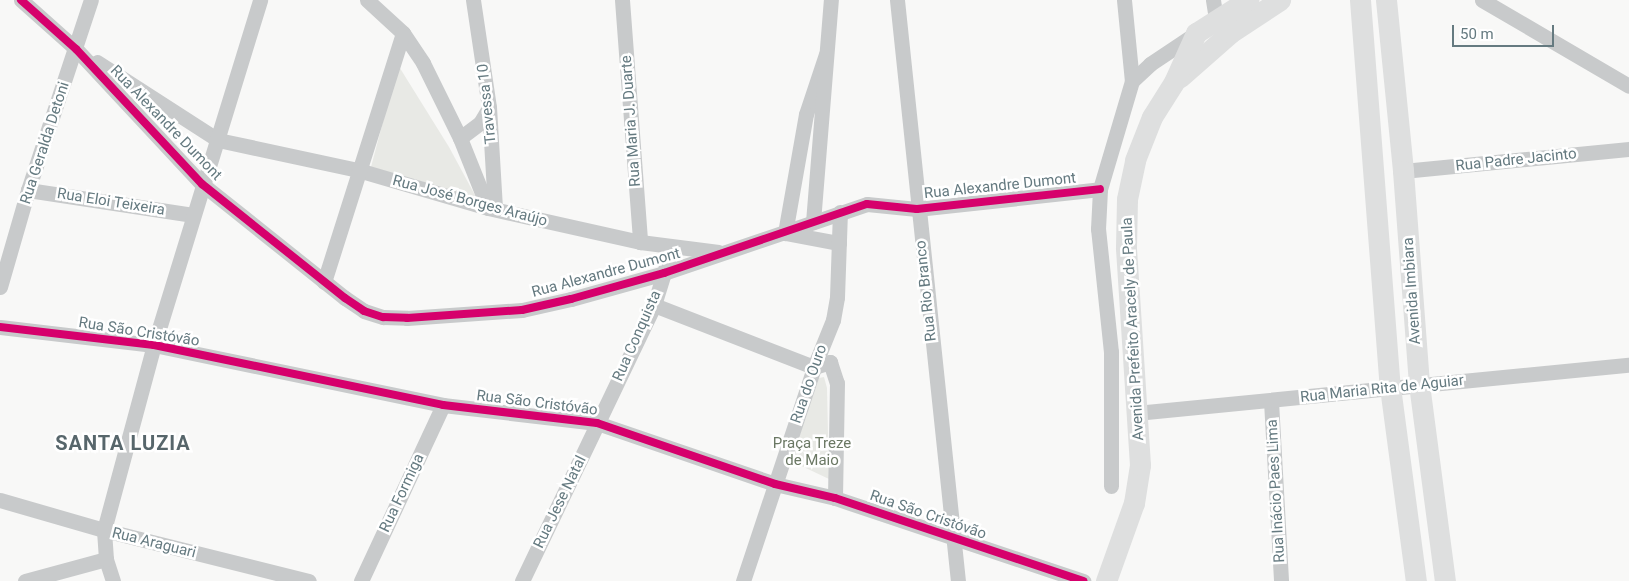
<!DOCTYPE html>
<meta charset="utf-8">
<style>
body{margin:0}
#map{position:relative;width:1629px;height:581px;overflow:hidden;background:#f8f8f7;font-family:Roboto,sans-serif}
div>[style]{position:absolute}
.green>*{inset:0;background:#e8e9e5}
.minor>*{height:15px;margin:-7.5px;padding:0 7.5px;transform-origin:7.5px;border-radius:7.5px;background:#c8cacb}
.secondary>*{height:21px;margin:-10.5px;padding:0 10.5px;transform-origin:10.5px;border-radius:10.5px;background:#dedfdf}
.cycleway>*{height:8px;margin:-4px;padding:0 4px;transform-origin:4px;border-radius:4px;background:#d6006c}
span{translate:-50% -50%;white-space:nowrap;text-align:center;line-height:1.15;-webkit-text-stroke:5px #fff;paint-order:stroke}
.street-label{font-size:15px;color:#657a80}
.park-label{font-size:15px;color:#6b7864}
.district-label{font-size:20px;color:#57666b;font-weight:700;letter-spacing:1px}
.scale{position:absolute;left:1452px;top:25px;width:102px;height:22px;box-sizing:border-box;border:2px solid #657a80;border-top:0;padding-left:6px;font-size:15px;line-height:18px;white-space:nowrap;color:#657a80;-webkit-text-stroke:4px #fff;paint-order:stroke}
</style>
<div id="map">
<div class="green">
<i style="clip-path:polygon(398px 65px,449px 147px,476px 197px,371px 167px)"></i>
<i style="clip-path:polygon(824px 377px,827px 388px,829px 479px,791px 461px,819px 378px)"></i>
</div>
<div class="minor">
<i style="left:21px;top:0;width:74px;rotate:41.7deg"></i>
<i style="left:76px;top:49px;width:185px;rotate:47deg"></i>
<i style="left:202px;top:184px;width:183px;rotate:38.6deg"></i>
<i style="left:345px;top:298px;width:23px;rotate:34deg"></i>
<i style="left:364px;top:311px;width:20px;rotate:18deg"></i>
<i style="left:383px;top:317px;width:24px;rotate:2deg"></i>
<i style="left:407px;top:318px;width:115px;rotate:-4deg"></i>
<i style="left:522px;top:310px;width:50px;rotate:-12.7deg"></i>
<i style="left:571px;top:299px;width:97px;rotate:-15.6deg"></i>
<i style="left:664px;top:273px;width:214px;rotate:-18.8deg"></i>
<i style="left:867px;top:204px;width:50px;rotate:5.7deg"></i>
<i style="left:917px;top:209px;width:184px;rotate:-6.2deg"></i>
<i style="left:367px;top:0;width:49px;rotate:42.5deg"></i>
<i style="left:403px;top:33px;width:36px;rotate:56deg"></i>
<i style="left:423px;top:63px;width:84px;rotate:63.7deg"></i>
<i style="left:460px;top:138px;width:75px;rotate:68.2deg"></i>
<i style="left:473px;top:0;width:108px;rotate:81.5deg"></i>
<i style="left:489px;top:107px;width:102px;rotate:86.6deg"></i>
<i style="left:622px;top:0;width:243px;rotate:85.7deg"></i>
<i style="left:897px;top:0;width:584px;rotate:84.01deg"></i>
<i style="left:1124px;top:0;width:81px;rotate:84.4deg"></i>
<i style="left:1213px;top:0;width:19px;rotate:81deg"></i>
<i style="left:1482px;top:0;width:170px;rotate:30.3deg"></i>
<i style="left:826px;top:54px;width:63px;rotate:108.4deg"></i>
<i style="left:806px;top:114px;width:121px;rotate:100deg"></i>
<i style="left:785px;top:233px;width:55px;rotate:10.5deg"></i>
<i style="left:97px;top:62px;width:144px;rotate:32.8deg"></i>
<i style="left:218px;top:140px;width:143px;rotate:12.1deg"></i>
<i style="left:358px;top:170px;width:135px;rotate:16.3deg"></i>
<i style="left:488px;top:208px;width:156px;rotate:12.6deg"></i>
<i style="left:640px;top:242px;width:79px;rotate:7.3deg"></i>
<i style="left:460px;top:138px;width:25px;rotate:-37deg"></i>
<i style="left:480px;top:123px;width:17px;rotate:-59deg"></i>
<i style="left:1403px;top:171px;width:227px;rotate:-5.6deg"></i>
<i style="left:28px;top:190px;width:167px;rotate:8.6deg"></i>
<i style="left:813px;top:222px;width:223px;rotate:-85.4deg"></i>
<i style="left:324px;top:282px;width:261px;rotate:-72.4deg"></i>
<i style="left:0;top:287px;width:101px;rotate:-73.9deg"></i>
<i style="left:28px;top:190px;width:200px;rotate:-71.7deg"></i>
<i style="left:654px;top:305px;width:172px;rotate:21.2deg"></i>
<i style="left:814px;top:367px;width:17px;rotate:-17deg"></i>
<i style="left:830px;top:362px;width:22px;rotate:72deg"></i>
<i style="left:837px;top:383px;width:115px;rotate:91deg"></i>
<i style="left:0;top:327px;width:155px;rotate:6.7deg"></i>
<i style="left:154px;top:345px;width:295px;rotate:11.7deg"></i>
<i style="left:443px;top:405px;width:155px;rotate:6.7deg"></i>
<i style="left:597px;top:423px;width:188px;rotate:18.9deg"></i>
<i style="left:775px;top:484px;width:62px;rotate:13.1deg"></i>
<i style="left:835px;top:498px;width:262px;rotate:18.5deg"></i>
<i style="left:1271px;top:401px;width:180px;rotate:86.8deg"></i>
<i style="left:1136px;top:413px;width:495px;rotate:-5.6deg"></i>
<i style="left:1111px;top:486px;width:134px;rotate:-90deg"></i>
<i style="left:1111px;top:352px;width:124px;rotate:-96deg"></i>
<i style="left:1098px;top:229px;width:40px;rotate:-87.1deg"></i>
<i style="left:1100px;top:189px;width:113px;rotate:-73.5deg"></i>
<i style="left:1132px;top:81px;width:25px;rotate:-43deg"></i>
<i style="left:1150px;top:64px;width:54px;rotate:-33.7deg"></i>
<i style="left:0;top:500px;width:108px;rotate:16.1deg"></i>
<i style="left:104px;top:530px;width:211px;rotate:14deg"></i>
<i style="left:25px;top:581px;width:84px;rotate:-15.2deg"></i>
<i style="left:113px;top:581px;width:23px;rotate:-108deg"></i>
<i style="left:106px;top:559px;width:29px;rotate:-94deg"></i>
<i style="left:104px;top:530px;width:192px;rotate:-74.9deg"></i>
<i style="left:154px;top:345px;width:361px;rotate:-72.9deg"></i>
<i style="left:361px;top:581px;width:194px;rotate:-65deg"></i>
<i style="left:522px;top:581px;width:306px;rotate:-64.4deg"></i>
<i style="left:654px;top:305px;width:61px;rotate:-72.8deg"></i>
<i style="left:743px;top:581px;width:225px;rotate:-71.6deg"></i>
<i style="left:814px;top:367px;width:51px;rotate:-68deg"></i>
<i style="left:833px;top:320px;width:23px;rotate:-80deg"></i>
<i style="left:837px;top:297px;width:85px;rotate:-88deg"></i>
</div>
<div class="secondary">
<i style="left:1360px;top:0;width:388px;rotate:85.6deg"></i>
<i style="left:1390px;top:387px;width:196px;rotate:82.4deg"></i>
<i style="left:1386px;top:0;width:172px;rotate:84.3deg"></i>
<i style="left:1403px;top:171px;width:214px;rotate:85.7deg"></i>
<i style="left:1419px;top:384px;width:199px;rotate:82.5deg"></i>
<i style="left:1180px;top:77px;width:67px;rotate:-41.3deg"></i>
<i style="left:1230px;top:33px;width:60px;rotate:-33.4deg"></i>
<i style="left:1106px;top:581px;width:83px;rotate:-70.3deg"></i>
<i style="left:1134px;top:503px;width:38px;rotate:-81deg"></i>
<i style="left:1140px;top:465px;width:218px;rotate:-93.7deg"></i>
<i style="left:1126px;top:247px;width:48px;rotate:-88.8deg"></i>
<i style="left:1127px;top:199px;width:40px;rotate:-78deg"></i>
<i style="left:1135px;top:160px;width:46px;rotate:-68.4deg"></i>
<i style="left:1152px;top:117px;width:41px;rotate:-57.8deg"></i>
<i style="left:1174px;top:82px;width:54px;rotate:-65.8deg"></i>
<i style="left:1196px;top:33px;width:62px;rotate:-32.4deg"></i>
</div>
<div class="cycleway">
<i style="left:21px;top:0;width:74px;rotate:41.7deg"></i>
<i style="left:76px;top:49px;width:185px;rotate:47deg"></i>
<i style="left:202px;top:184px;width:183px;rotate:38.6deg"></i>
<i style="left:345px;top:298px;width:23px;rotate:34deg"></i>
<i style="left:364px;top:311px;width:20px;rotate:18deg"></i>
<i style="left:383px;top:317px;width:24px;rotate:2deg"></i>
<i style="left:407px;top:318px;width:115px;rotate:-4deg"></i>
<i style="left:522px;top:310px;width:50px;rotate:-12.7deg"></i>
<i style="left:571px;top:299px;width:97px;rotate:-15.6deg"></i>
<i style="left:664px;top:273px;width:214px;rotate:-18.8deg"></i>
<i style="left:867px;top:204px;width:50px;rotate:5.7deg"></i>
<i style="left:917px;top:209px;width:184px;rotate:-6.2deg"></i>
<i style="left:0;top:327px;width:155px;rotate:6.7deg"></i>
<i style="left:154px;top:345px;width:295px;rotate:11.7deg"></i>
<i style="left:443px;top:405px;width:155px;rotate:6.7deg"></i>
<i style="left:597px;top:423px;width:188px;rotate:18.9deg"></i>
<i style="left:775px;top:484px;width:62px;rotate:13.1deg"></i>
<i style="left:835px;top:498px;width:262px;rotate:18.5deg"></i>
</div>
<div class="street-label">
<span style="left:487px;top:104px;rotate:-96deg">Travessa 10</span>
<span style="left:631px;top:121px;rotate:-94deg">Rua Maria J. Duarte</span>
<span style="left:166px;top:123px;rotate:46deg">Rua Alexandre Dumont</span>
<span style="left:45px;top:143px;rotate:-72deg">Rua Geralda Detoni</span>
<span style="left:1516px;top:160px;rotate:-6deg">Rua Padre Jacinto</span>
<span style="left:1000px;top:186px;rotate:-6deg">Rua Alexandre Dumont</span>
<span style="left:470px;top:201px;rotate:15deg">Rua José Borges Araújo</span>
<span style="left:111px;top:202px;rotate:9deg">Rua Eloi Teixeira</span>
<span style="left:606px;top:273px;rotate:-15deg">Rua Alexandre Dumont</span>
<span style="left:926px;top:291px;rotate:-96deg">Rua Rio Branco</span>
<span style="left:1412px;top:291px;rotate:-94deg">Avenida Imbiara</span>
<span style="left:1133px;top:329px;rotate:-93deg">Avenida Prefeito Aracely de Paula</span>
<span style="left:139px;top:332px;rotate:9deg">Rua São Cristóvão</span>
<span style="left:637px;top:336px;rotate:-66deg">Rua Conquista</span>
<span style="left:809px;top:384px;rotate:-71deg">Rua do Ouro</span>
<span style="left:1382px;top:389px;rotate:-6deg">Rua Maria Rita de Aguiar</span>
<span style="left:537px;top:403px;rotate:7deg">Rua São Cristóvão</span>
<span style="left:1276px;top:491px;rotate:-93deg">Rua Inácio Paes Lima</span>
<span style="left:402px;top:493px;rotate:-65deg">Rua Formiga</span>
<span style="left:560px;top:502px;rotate:-64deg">Rua Jese Natal</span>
<span style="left:928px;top:515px;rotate:19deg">Rua São Cristóvão</span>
<span style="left:154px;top:543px;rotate:14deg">Rua Araguari</span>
</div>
<div class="park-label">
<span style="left:812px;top:452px">Praça Treze<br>de Maio</span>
</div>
<div class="district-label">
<span style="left:123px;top:443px">SANTA LUZIA</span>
</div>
<div class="scale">50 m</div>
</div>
